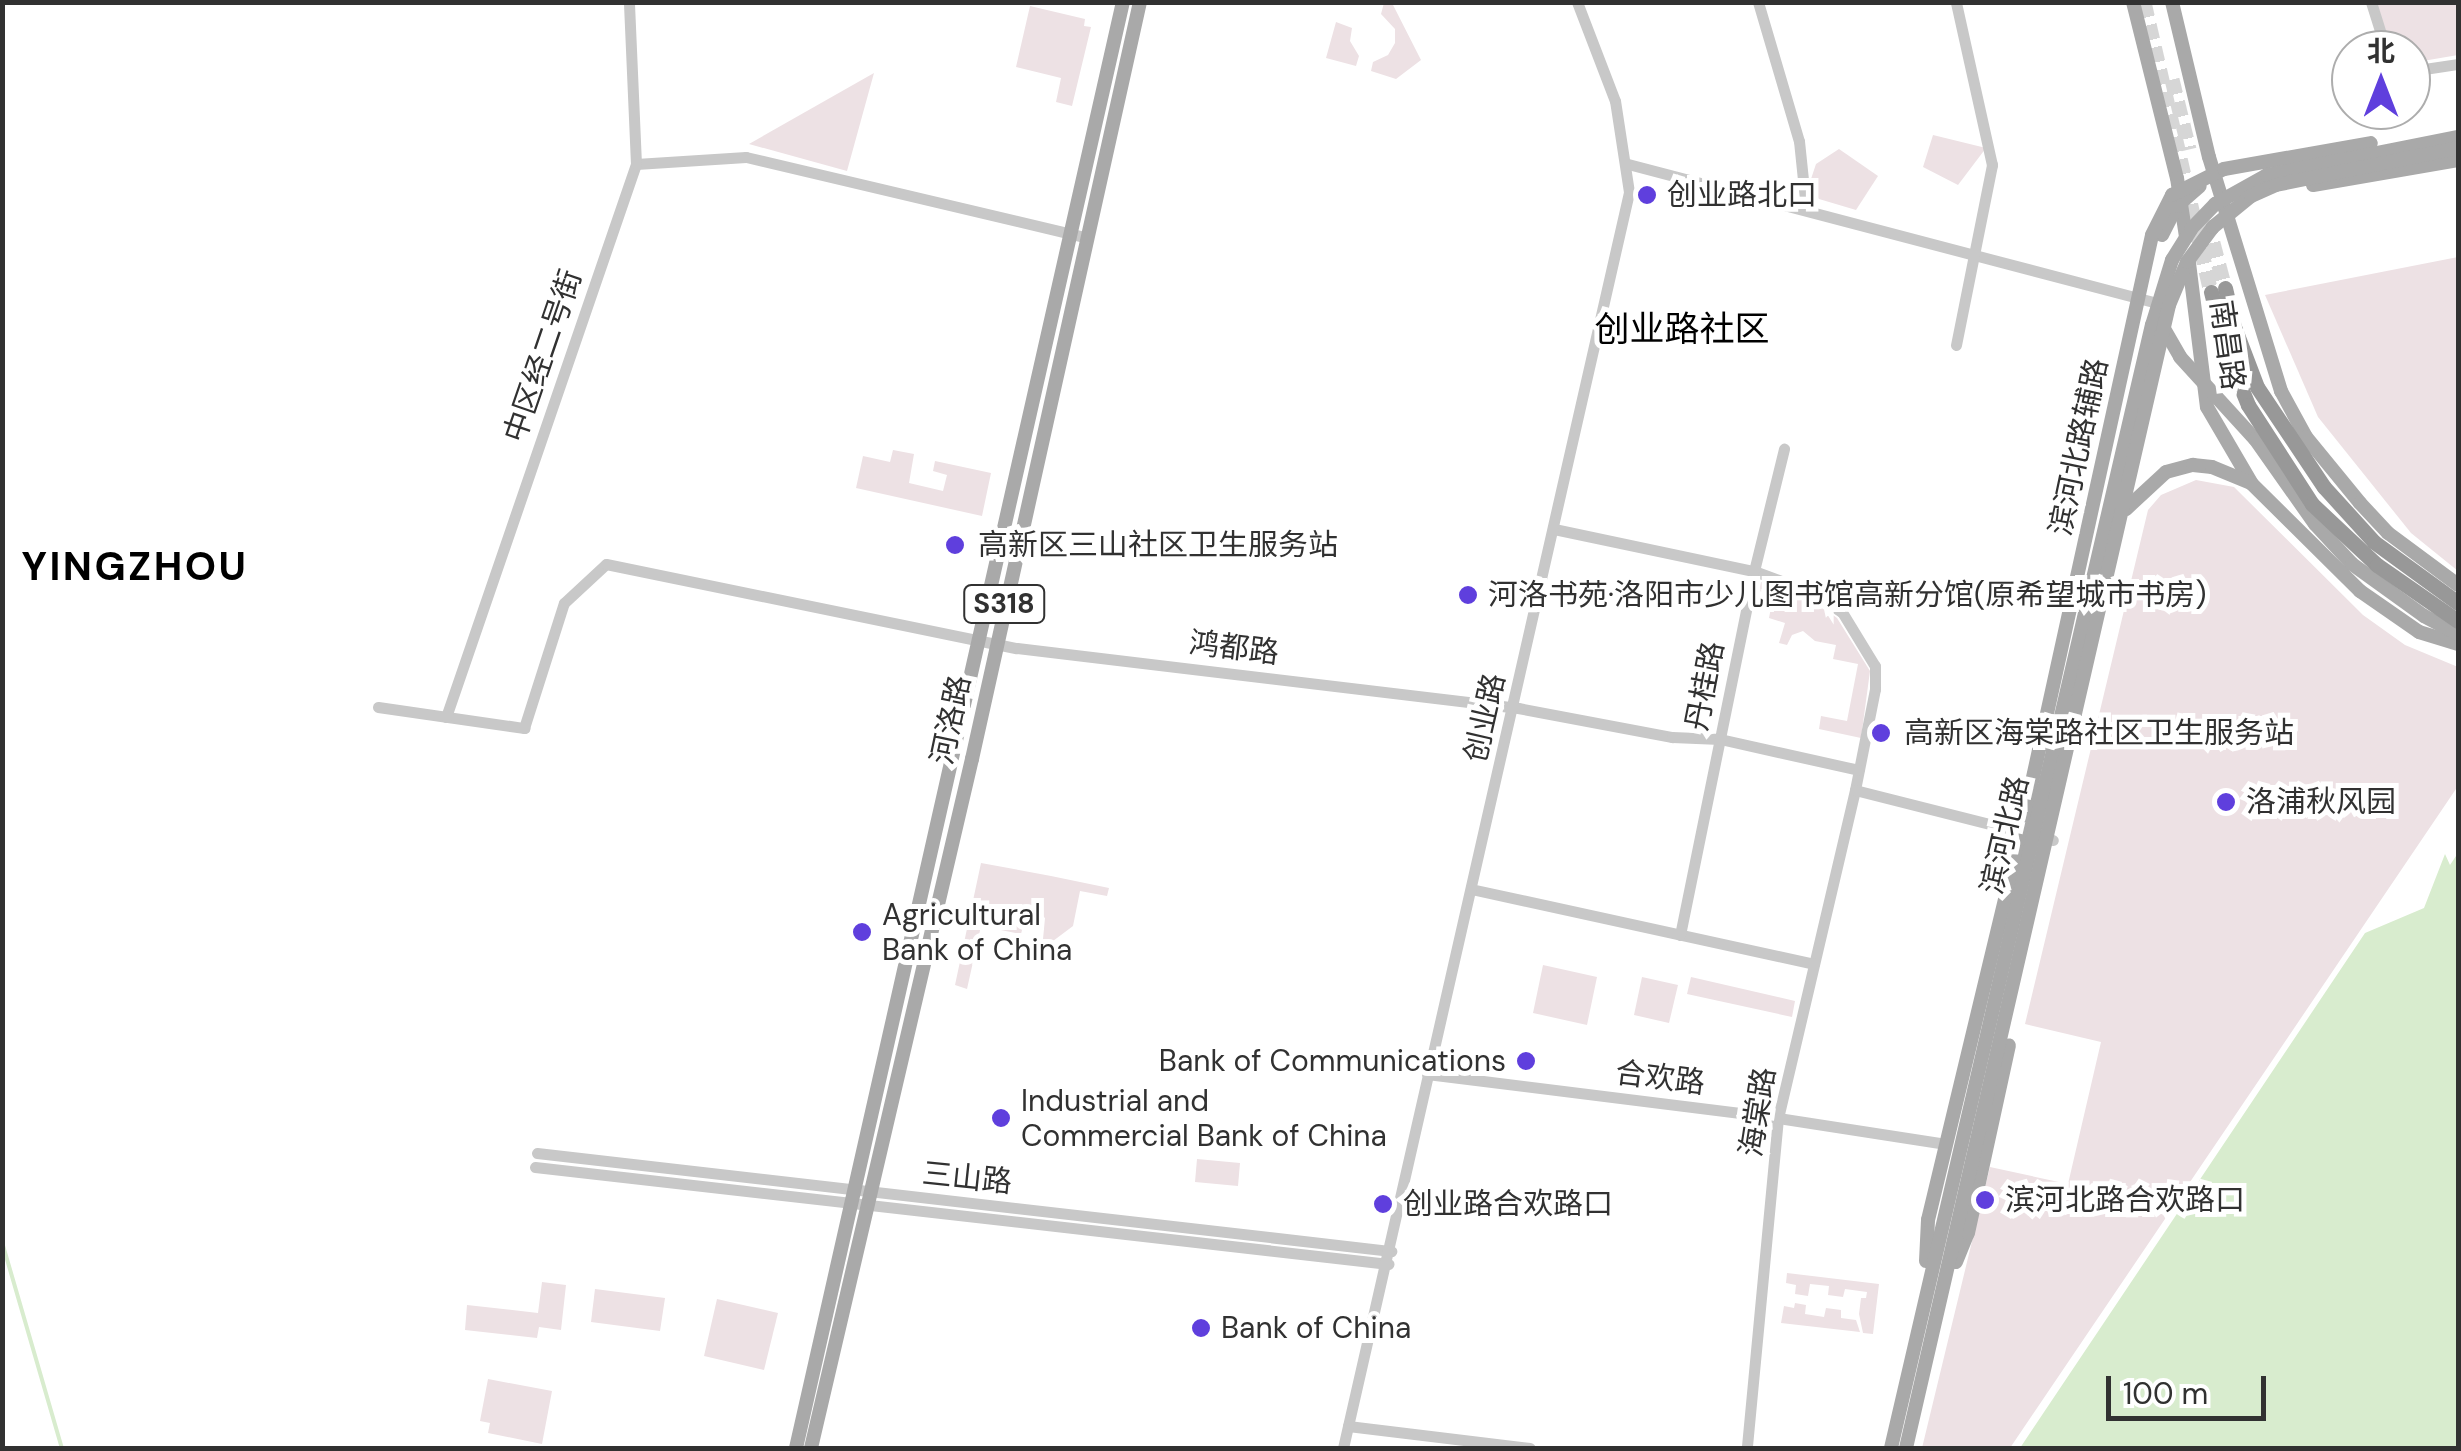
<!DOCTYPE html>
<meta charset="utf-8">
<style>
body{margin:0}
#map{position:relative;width:2461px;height:1451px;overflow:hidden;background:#fff;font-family:"DM Sans","Noto Sans SC",sans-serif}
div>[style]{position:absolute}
.green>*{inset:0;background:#ede1e4}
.water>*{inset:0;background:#d8ecce}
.stream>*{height:4px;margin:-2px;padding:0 2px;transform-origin:2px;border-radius:2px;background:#d8ecce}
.highway-tunnel>*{height:15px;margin-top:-7.5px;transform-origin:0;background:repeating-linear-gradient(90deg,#d6d6d6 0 15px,transparent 0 23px)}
.minor>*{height:11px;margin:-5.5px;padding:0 5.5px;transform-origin:5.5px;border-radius:5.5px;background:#c8c8c8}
.major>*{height:14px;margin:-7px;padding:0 7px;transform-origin:7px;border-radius:7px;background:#a9a9a9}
.highway>*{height:15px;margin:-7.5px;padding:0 7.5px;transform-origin:7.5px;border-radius:7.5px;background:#989898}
.dots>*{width:28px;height:28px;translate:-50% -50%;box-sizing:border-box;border:5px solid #fff;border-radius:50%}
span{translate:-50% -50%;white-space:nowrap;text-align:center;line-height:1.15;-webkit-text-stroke:10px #fff;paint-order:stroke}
.shield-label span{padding:2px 8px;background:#fff;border:2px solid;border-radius:8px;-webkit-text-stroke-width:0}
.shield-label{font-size:28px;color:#313131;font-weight:700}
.poi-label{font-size:30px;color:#313131}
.left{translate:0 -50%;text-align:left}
.right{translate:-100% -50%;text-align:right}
.street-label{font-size:30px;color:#313131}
.quarter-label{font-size:35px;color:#000}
.district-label{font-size:40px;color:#000;font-weight:700;letter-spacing:2.5px}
.frame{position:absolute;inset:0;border:5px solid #313131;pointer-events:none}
.north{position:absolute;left:2331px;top:30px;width:100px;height:100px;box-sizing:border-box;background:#fff;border:2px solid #adadad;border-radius:50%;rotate:0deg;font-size:28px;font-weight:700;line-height:40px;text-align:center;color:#313131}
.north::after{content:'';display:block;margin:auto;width:35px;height:45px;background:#5f3fdd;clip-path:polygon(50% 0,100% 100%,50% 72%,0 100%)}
.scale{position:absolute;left:2106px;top:1376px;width:160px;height:45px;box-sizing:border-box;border:5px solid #313131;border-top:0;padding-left:12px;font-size:30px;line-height:35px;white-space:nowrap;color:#313131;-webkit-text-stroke:8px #fff;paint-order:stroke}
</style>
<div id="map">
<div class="green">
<i style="clip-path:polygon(1384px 3px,1392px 3px,1421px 60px,1396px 79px,1371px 71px,1373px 62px,1388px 55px,1395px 43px,1395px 29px,1381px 14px)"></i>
<i style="clip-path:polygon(2377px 3px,2458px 3px,2458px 55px,2411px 63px,2411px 50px,2391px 50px)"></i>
<i style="clip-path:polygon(1030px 6px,1085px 19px,1084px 26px,1091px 27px,1072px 106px,1056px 102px,1061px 78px,1016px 67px)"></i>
<i style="clip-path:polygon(1336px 22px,1352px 28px,1350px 41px,1359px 56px,1356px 66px,1326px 58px)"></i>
<i style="clip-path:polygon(874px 73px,847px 171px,749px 144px)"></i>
<i style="clip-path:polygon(1933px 135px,1986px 148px,1958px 185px,1923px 167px)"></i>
<i style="clip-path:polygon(1839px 149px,1878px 176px,1856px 210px,1819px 199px,1808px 188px,1816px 164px)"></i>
<i style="clip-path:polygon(2458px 257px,2458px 571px,2411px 533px,2318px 417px,2265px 295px)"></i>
<i style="clip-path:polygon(893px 450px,914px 454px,909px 483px,943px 491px,947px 475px,933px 471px,935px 461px,991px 473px,982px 516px,856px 488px,863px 456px,890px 462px)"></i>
<i style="clip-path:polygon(2196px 480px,2234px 487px,2363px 615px,2405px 645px,2458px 667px,2458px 786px,2010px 1448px,1922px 1448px,1990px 1167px,2068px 1184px,2101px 1042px,2025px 1024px,2148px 510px,2161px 495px)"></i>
<i style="clip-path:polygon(1761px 582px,1806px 595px,1837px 618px,1870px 671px,1861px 738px,1819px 729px,1821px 716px,1847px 721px,1858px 664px,1833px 659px,1836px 645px,1815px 641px,1803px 631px,1792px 635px,1787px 645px,1779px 643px,1785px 623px,1769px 618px,1772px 602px,1757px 599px)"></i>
<i style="clip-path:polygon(981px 863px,1051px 876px,1109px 888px,1107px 896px,1080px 891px,1073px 926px,1053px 941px,1043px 939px,1045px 918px,1037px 911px,1026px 914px,1021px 934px,981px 926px,967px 989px,955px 985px)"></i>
<i style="clip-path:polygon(1543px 965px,1597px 977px,1587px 1025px,1533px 1013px)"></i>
<i style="clip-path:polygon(1642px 977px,1678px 985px,1669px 1023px,1634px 1015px)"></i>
<i style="clip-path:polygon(1691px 977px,1795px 1001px,1792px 1017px,1687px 994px)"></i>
<i style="clip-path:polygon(1197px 1159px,1240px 1163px,1238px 1186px,1195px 1182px)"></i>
<i style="clip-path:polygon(1787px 1273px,1879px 1284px,1873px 1334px,1863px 1333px,1859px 1314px,1861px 1298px,1866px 1298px,1867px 1292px,1845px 1289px,1843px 1297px,1828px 1295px,1829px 1286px,1810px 1284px,1808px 1296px,1795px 1294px,1796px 1285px,1786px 1283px)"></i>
<i style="clip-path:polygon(542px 1282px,566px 1285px,561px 1330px,539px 1327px,537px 1338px,465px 1330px,467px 1305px,538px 1313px)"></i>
<i style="clip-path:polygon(595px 1289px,665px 1298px,660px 1331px,591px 1322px)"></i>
<i style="clip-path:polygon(717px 1299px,778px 1313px,764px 1370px,704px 1356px)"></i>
<i style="clip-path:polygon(1795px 1303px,1806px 1305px,1805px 1314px,1824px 1317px,1826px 1308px,1841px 1310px,1841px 1318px,1856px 1320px,1860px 1332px,1781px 1323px,1784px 1306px,1794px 1308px)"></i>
<i style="clip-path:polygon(488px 1379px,552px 1391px,542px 1444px,488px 1433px,490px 1423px,480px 1421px)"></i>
</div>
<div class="water">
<i style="clip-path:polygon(2458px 853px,2458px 1448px,2020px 1448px,2365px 933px,2424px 908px,2445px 854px,2450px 865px)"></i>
</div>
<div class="stream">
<i style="left:2px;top:1242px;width:215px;rotate:73.8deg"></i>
</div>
<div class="highway-tunnel">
<i style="left:2144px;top:2px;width:298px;rotate:77deg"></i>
<i style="left:2172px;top:79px;width:72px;rotate:76.3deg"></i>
<i style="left:2207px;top:220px;width:70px;rotate:75.2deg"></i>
</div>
<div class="minor">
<i style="left:1758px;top:2px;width:145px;rotate:73.6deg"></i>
<i style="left:1799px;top:141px;width:68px;rotate:84.1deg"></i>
<i style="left:2371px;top:2px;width:50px;rotate:72.6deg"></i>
<i style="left:2411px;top:71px;width:48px;rotate:-8.5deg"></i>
<i style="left:636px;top:164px;width:110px;rotate:-3.6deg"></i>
<i style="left:746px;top:157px;width:347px;rotate:13.3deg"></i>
<i style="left:1628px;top:164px;width:551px;rotate:14.72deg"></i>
<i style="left:1956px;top:345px;width:184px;rotate:-78.7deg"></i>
<i style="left:1992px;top:165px;width:167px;rotate:-102.5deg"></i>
<i style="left:1554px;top:529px;width:204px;rotate:11.9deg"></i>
<i style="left:1754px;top:571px;width:62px;rotate:19.9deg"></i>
<i style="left:1812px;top:592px;width:36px;rotate:34deg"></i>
<i style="left:1842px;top:612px;width:63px;rotate:58.6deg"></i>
<i style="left:1875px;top:666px;width:23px;rotate:90deg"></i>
<i style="left:1875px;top:689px;width:103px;rotate:101.2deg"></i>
<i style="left:1855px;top:790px;width:337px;rotate:103.2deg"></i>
<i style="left:1778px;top:1118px;width:331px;rotate:95.4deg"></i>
<i style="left:378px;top:707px;width:148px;rotate:8.2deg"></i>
<i style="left:524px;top:728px;width:131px;rotate:-72.3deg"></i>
<i style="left:564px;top:603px;width:57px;rotate:-42.9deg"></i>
<i style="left:606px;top:564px;width:419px;rotate:11.6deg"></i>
<i style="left:1017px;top:648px;width:505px;rotate:6.83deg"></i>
<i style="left:1518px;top:708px;width:157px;rotate:10.7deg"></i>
<i style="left:1672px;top:737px;width:48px;rotate:2.4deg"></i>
<i style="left:1720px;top:739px;width:142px;rotate:12.6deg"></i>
<i style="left:446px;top:717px;width:585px;rotate:-71.04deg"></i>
<i style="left:636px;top:164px;width:162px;rotate:-92.5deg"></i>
<i style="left:1855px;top:790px;width:204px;rotate:14.2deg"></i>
<i style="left:1471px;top:889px;width:351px;rotate:12.3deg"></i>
<i style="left:1680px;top:935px;width:371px;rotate:-78.5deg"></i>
<i style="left:1754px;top:571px;width:126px;rotate:-76.2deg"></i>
<i style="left:1427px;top:1074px;width:354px;rotate:7.1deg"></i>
<i style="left:1778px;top:1118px;width:170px;rotate:8.8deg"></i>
<i style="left:537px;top:1153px;width:860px;rotate:6.55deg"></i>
<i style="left:535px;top:1167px;width:859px;rotate:6.48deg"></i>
<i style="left:1348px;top:1426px;width:183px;rotate:6.9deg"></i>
<i style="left:1343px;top:1448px;width:1288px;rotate:-77.17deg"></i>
<i style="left:1629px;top:192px;width:92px;rotate:-98.7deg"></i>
<i style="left:1615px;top:101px;width:106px;rotate:-111deg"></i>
</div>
<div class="major">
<i style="left:2133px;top:2px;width:181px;rotate:76deg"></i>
<i style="left:2177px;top:178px;width:60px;rotate:81.3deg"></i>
<i style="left:2172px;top:2px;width:159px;rotate:76.6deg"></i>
<i style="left:2209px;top:157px;width:245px;rotate:72.9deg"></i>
<i style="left:2281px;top:391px;width:52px;rotate:61.5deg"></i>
<i style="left:2306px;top:437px;width:85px;rotate:50.7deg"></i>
<i style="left:2360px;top:503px;width:41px;rotate:47deg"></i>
<i style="left:2388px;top:533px;width:87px;rotate:36.6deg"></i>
<i style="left:2313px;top:185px;width:147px;rotate:-9.8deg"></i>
<i style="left:2162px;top:235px;width:33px;rotate:-63deg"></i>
<i style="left:2177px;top:206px;width:30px;rotate:-41deg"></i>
<i style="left:2189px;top:263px;width:145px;rotate:82.9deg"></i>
<i style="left:2207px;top:407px;width:89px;rotate:59.7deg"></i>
<i style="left:2252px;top:484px;width:152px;rotate:44.7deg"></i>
<i style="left:2360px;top:591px;width:72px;rotate:34.8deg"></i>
<i style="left:2419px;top:632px;width:41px;rotate:17.1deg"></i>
<i style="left:2163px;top:327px;width:34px;rotate:60deg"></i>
<i style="left:2180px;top:357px;width:111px;rotate:47.6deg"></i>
<i style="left:2255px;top:439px;width:104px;rotate:54.8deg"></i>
<i style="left:2315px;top:524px;width:54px;rotate:47.2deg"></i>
<i style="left:2352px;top:564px;width:89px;rotate:35.8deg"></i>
<i style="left:2424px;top:616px;width:38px;rotate:28deg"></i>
<i style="left:2126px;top:509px;width:54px;rotate:-42.8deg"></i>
<i style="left:2166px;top:472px;width:28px;rotate:-15deg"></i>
<i style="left:2193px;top:465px;width:19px;rotate:6deg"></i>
<i style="left:2212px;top:467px;width:42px;rotate:22.3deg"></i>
<i style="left:1926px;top:1261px;width:41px;rotate:-87.2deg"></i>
<i style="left:1928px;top:1220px;width:399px;rotate:-76.5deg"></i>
<i style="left:2021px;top:832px;width:611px;rotate:-77.62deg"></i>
<i style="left:2152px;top:235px;width:45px;rotate:-63.4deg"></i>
<i style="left:2172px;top:195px;width:58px;rotate:-26.6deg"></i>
<i style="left:2224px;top:169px;width:149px;rotate:-10deg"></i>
<i style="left:1956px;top:1262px;width:31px;rotate:-68deg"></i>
<i style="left:1968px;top:1233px;width:192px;rotate:-77.7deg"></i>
<i style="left:796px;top:1448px;width:1483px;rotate:-77.26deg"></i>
<i style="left:811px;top:1448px;width:708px;rotate:-76.85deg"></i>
<i style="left:972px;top:759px;width:775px;rotate:-77.49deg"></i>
<i style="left:1891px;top:1448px;width:1153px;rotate:-76.92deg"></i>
<i style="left:2152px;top:325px;width:68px;rotate:-72.9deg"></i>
<i style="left:2172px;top:260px;width:36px;rotate:-58deg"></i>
<i style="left:2191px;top:229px;width:35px;rotate:-46deg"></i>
<i style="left:2215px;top:204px;width:60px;rotate:-29.1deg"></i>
<i style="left:2267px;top:175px;width:195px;rotate:-11.3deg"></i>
<i style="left:1906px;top:1448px;width:1173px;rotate:-77.04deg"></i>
<i style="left:2169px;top:305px;width:47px;rotate:-67.3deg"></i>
<i style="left:2187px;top:262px;width:44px;rotate:-53.4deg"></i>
<i style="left:2213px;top:227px;width:49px;rotate:-39.2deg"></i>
<i style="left:2251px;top:196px;width:27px;rotate:-24deg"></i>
<i style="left:2276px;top:185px;width:186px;rotate:-11.5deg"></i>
</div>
<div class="highway">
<i style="left:2225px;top:288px;width:37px;rotate:77deg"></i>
<i style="left:2233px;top:324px;width:67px;rotate:69.1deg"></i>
<i style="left:2257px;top:387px;width:120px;rotate:56.2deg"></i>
<i style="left:2324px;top:487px;width:74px;rotate:47.7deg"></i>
<i style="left:2374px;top:542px;width:104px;rotate:36deg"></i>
<i style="left:2211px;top:292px;width:61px;rotate:75.7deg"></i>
<i style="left:2226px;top:351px;width:58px;rotate:67.8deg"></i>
<i style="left:2248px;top:405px;width:118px;rotate:57.1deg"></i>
<i style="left:2312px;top:504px;width:89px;rotate:43.2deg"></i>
<i style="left:2377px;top:565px;width:98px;rotate:34.7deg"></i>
</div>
<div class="dots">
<i style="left:1647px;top:195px;background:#5f3fdd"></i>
<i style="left:955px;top:545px;background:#5f3fdd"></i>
<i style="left:1468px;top:595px;background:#5f3fdd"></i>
<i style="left:1881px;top:733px;background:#5f3fdd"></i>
<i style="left:2226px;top:802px;background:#5f3fdd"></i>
<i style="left:862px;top:932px;background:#5f3fdd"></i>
<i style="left:1526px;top:1061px;background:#5f3fdd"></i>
<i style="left:1001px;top:1118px;background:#5f3fdd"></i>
<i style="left:1985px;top:1200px;background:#5f3fdd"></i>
<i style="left:1383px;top:1204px;background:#5f3fdd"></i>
<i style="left:1201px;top:1328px;background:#5f3fdd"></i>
</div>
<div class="shield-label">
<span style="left:1004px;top:604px">S318</span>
</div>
<div class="poi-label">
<span class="left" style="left:1667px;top:195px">创业路北口</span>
<span class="left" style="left:978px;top:545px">高新区三山社区卫生服务站</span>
<span class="left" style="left:1488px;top:595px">河洛书苑·洛阳市少儿图书馆高新分馆(原希望城市书房)</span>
<span class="left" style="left:1904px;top:733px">高新区海棠路社区卫生服务站</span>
<span class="left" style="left:2246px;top:802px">洛浦秋风园</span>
<span class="left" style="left:882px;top:932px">Agricultural<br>Bank of China</span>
<span class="right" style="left:1506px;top:1061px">Bank of Communications</span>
<span class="left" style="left:1021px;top:1118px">Industrial and<br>Commercial Bank of China</span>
<span class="left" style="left:2005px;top:1200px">滨河北路合欢路口</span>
<span class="left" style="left:1403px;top:1204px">创业路合欢路口</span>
<span class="left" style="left:1221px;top:1328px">Bank of China</span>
</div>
<div class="street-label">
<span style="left:2227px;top:345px;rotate:82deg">南昌路</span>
<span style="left:543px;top:356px;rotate:-71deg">中区经二号街</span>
<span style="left:2079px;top:447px;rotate:-78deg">滨河北路辅路</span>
<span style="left:1234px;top:648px;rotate:7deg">鸿都路</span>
<span style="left:1705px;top:686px;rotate:-79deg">丹桂路</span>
<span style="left:1485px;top:718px;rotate:-77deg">创业路</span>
<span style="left:951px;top:720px;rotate:-78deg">河洛路</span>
<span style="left:2005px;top:835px;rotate:-77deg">滨河北路</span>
<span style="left:1660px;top:1078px;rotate:7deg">合欢路</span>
<span style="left:1758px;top:1112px;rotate:-81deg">海棠路</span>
<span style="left:967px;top:1178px;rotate:6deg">三山路</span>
</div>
<div class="quarter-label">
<span style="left:1682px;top:329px">创业路社区</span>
</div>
<div class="district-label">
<span style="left:135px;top:566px">YINGZHOU</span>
</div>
<div class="frame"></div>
<div class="north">北</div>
<div class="scale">100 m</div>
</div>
